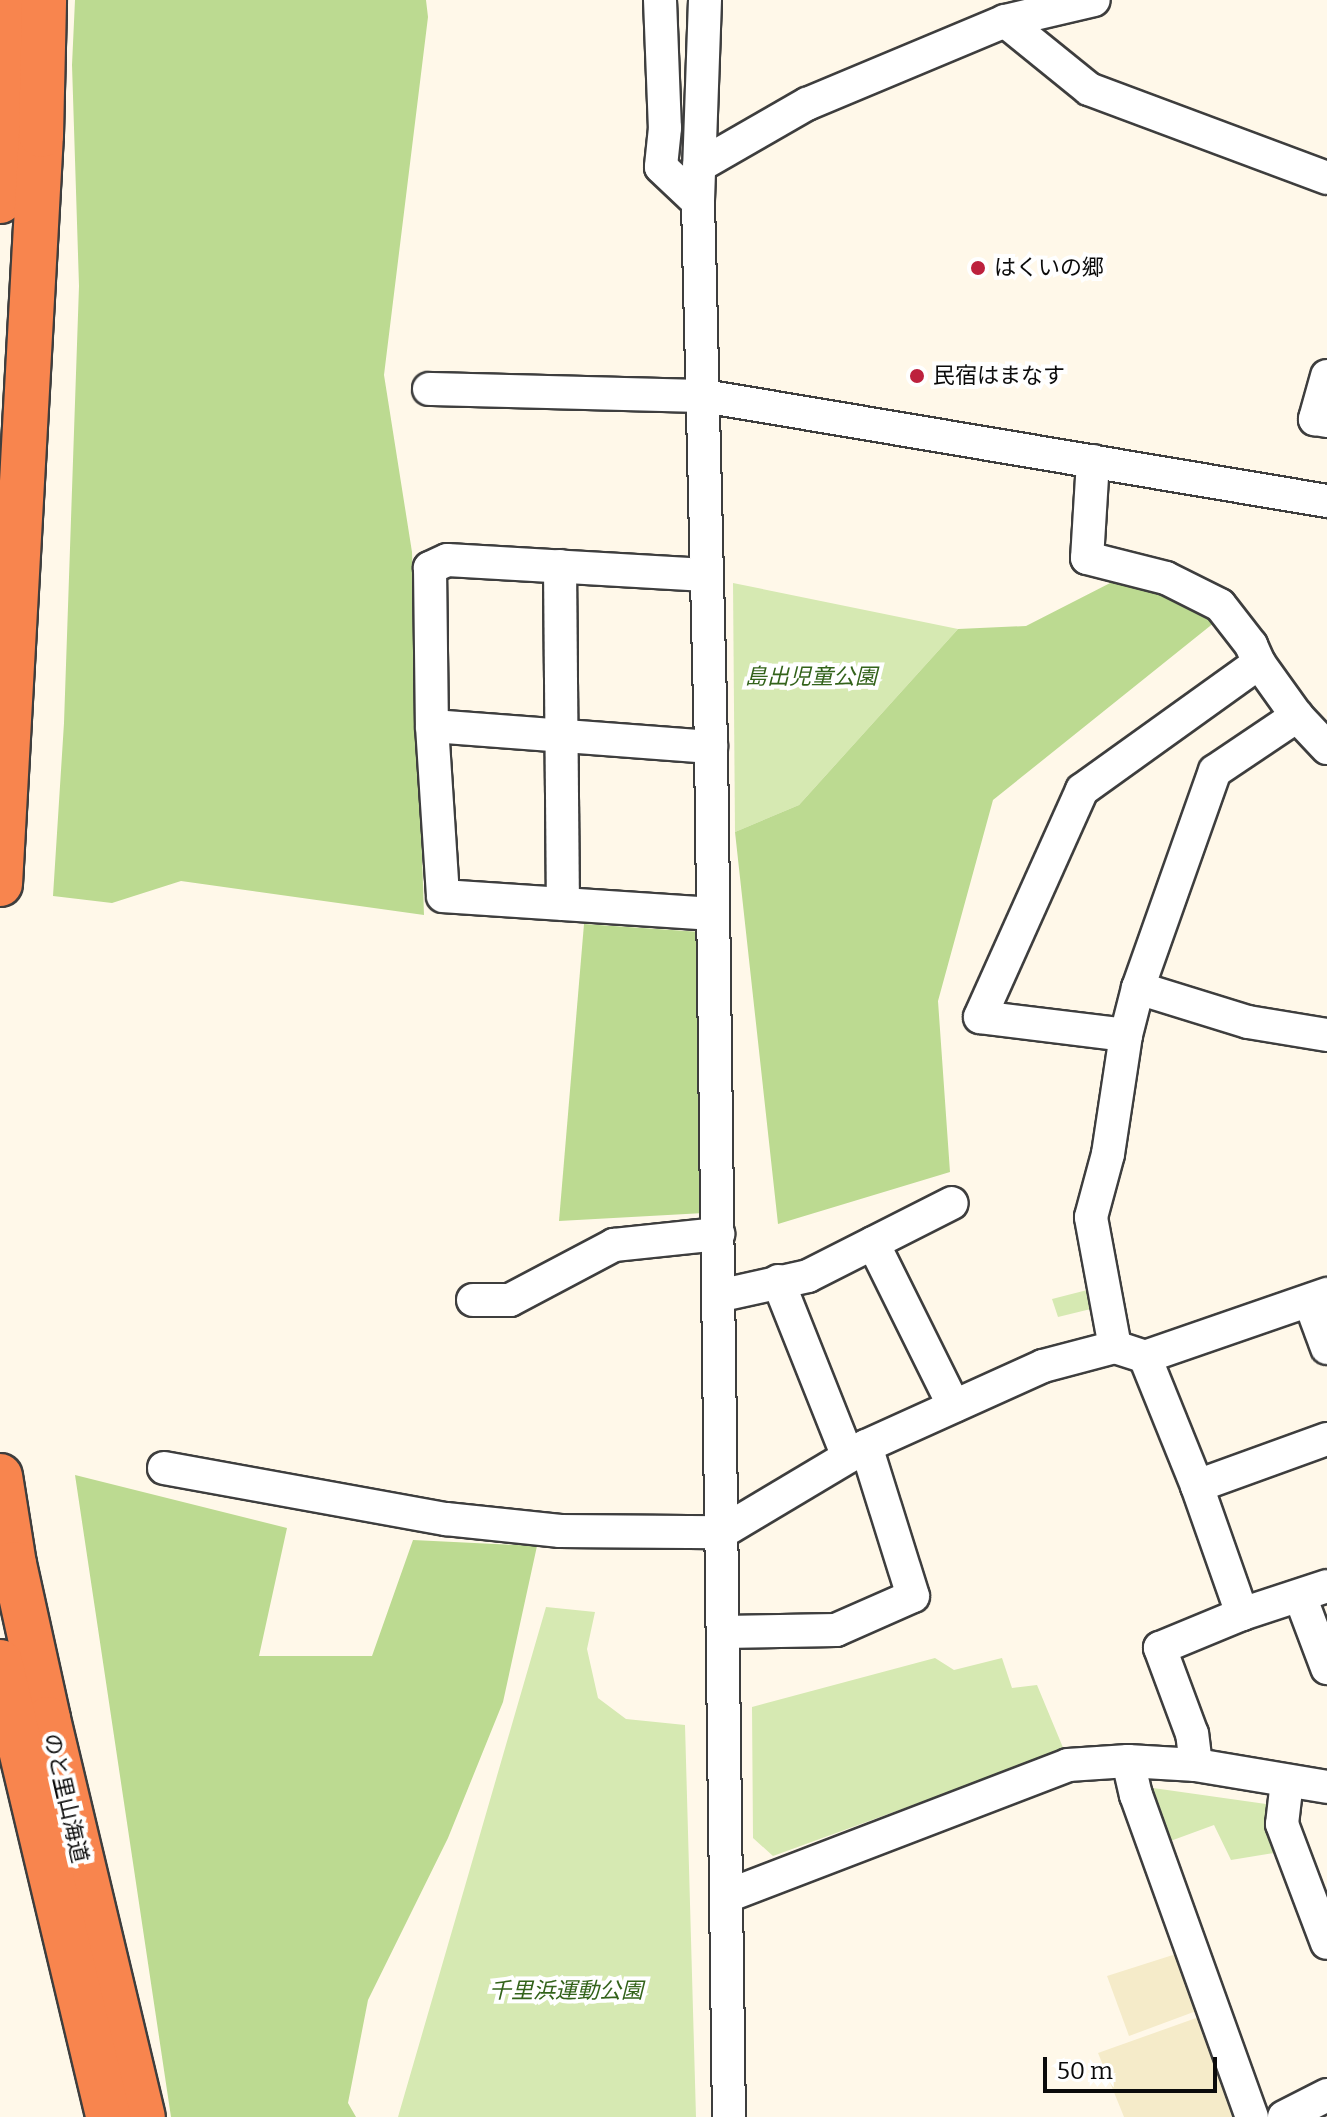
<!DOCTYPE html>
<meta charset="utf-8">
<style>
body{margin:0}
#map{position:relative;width:1327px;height:2117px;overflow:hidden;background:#fff8e9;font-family:Bitter,"Noto Sans JP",serif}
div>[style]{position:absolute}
.farmland>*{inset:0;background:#f5ebc9}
.green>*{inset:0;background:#d6e9b2}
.forest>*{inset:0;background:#bcda91}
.roads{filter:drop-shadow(2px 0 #3e3e3e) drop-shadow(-2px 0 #3e3e3e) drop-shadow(0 2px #3e3e3e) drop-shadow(0 -2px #3e3e3e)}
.minor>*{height:32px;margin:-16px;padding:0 16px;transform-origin:16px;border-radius:16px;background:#fff}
.highway>*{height:44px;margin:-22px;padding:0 22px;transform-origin:22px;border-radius:22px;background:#f8854e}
.dots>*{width:22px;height:22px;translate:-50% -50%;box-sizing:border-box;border:4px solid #fff;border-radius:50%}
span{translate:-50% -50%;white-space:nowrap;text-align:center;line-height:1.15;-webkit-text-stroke:8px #fff;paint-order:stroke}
.poi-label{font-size:22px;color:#0b0b0b}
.left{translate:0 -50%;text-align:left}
.park-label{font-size:22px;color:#33631b;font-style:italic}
.street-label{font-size:22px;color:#0b0b0b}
.scale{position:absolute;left:1043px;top:2057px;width:174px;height:36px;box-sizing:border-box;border:4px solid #0b0b0b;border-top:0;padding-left:10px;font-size:24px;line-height:28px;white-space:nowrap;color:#0b0b0b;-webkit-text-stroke:6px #fff;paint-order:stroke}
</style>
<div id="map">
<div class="farmland">
<i style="clip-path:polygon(1176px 1954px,1199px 2010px,1129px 2036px,1107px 1976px)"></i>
<i style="clip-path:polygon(1199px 2017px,1236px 2117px,1124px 2117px,1098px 2053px)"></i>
</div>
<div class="green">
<i style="clip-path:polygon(733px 583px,958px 629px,799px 805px,735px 832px)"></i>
<i style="clip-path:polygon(1099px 1287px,1103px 1306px,1058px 1317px,1052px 1299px)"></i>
<i style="clip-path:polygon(546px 1607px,595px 1612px,587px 1649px,598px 1698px,626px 1719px,685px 1725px,696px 2117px,398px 2117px)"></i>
<i style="clip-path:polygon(935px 1658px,954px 1670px,1002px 1658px,1012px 1688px,1037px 1685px,1064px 1750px,773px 1856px,753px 1838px,752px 1707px)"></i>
<i style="clip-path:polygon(1146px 1787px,1266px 1804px,1274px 1853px,1231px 1860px,1214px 1825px,1165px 1843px)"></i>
</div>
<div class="forest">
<i style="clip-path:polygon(75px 0,426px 0,428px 17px,384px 375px,412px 552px,424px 915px,181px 881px,112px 903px,53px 896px,64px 723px,79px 286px,72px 65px)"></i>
<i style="clip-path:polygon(1118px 579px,1220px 618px,993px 800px,938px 1001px,950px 1172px,778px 1224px,735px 832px,799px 805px,958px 629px,1026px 626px)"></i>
<i style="clip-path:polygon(584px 924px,701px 932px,704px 1213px,559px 1221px)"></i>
<i style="clip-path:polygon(75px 1475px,287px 1528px,259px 1656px,372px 1656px,413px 1540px,537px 1546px,503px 1702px,448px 1838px,368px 2000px,348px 2103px,356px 2117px,171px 2117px)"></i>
</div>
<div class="roads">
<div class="minor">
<i style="left:660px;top:0;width:128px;rotate:87.8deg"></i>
<i style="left:665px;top:128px;width:39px;rotate:96deg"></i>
<i style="left:661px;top:167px;width:51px;rotate:43.4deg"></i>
<i style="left:705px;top:0;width:202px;rotate:92deg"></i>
<i style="left:698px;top:202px;width:545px;rotate:88.63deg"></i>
<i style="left:711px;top:747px;width:1370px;rotate:89.25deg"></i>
<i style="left:1005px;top:21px;width:108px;rotate:39deg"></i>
<i style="left:1089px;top:89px;width:254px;rotate:20.5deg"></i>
<i style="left:699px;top:166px;width:125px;rotate:-29.9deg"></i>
<i style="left:807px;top:104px;width:215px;rotate:-22.7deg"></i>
<i style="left:1005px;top:21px;width:91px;rotate:-13.3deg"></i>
<i style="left:1327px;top:376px;width:45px;rotate:105.6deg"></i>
<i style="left:1315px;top:419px;width:12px;rotate:9deg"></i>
<i style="left:429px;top:389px;width:275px;rotate:1.5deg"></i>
<i style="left:704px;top:396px;width:632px;rotate:9.57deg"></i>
<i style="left:1093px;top:461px;width:97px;rotate:93.5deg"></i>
<i style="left:1087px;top:558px;width:81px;rotate:14.2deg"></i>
<i style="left:1166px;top:578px;width:60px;rotate:26.6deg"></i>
<i style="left:1220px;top:605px;width:51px;rotate:52.2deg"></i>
<i style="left:1251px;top:645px;width:20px;rotate:66deg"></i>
<i style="left:1259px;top:663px;width:65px;rotate:54.4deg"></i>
<i style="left:1297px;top:716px;width:44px;rotate:46.8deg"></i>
<i style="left:560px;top:566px;width:338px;rotate:89.5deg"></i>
<i style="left:706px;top:575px;width:259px;rotate:-176.7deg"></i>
<i style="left:447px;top:560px;width:19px;rotate:155deg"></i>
<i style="left:430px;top:568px;width:158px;rotate:89.3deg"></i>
<i style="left:432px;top:726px;width:170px;rotate:86.3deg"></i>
<i style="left:443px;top:896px;width:270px;rotate:3.8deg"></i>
<i style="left:432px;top:726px;width:280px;rotate:4.3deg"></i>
<i style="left:1138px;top:988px;width:115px;rotate:17.2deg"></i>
<i style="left:1248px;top:1022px;width:80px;rotate:9.3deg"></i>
<i style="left:1126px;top:1035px;width:147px;rotate:-173deg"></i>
<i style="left:980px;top:1017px;width:249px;rotate:-65.8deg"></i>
<i style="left:1082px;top:790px;width:218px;rotate:-35.7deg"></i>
<i style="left:873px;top:1243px;width:182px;rotate:63.6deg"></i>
<i style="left:778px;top:1281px;width:189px;rotate:68.3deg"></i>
<i style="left:718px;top:1296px;width:92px;rotate:-12.5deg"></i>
<i style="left:808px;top:1276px;width:161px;rotate:-26.9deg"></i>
<i style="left:473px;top:1300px;width:37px"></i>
<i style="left:510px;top:1300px;width:118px;rotate:-27.9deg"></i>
<i style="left:614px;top:1245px;width:105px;rotate:-6deg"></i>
<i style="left:1310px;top:1302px;width:49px;rotate:69.7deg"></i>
<i style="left:1115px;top:1347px;width:132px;rotate:-100.5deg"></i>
<i style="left:1091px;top:1217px;width:65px;rotate:-74.9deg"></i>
<i style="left:1108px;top:1154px;width:120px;rotate:-81.4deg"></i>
<i style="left:1126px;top:1035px;width:49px;rotate:-75.7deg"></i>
<i style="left:1138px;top:988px;width:230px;rotate:-70.5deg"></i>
<i style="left:1215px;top:771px;width:99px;rotate:-33.9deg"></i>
<i style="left:1145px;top:1357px;width:139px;rotate:68deg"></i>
<i style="left:1197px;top:1486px;width:136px;rotate:70.6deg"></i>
<i style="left:164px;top:1468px;width:287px;rotate:10.3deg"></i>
<i style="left:446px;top:1519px;width:115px;rotate:6deg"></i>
<i style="left:560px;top:1531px;width:162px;rotate:0.4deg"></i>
<i style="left:722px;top:1532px;width:168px;rotate:-30.8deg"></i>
<i style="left:866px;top:1446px;width:194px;rotate:-24.3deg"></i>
<i style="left:1043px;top:1366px;width:74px;rotate:-14.8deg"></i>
<i style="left:1115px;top:1347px;width:32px;rotate:18deg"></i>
<i style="left:1145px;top:1357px;width:193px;rotate:-19.1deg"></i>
<i style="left:1197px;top:1486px;width:138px;rotate:-19.9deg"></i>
<i style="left:1300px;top:1596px;width:77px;rotate:69.4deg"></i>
<i style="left:724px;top:1632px;width:112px;rotate:-1deg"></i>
<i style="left:836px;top:1630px;width:84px;rotate:-23.8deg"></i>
<i style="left:913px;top:1596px;width:157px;rotate:-107.4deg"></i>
<i style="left:1128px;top:1761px;width:35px;rotate:77deg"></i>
<i style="left:1136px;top:1795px;width:342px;rotate:70.2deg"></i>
<i style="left:1196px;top:1765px;width:31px;rotate:-97deg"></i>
<i style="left:1192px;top:1734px;width:92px;rotate:-110.4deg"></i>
<i style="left:1160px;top:1648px;width:89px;rotate:-22.5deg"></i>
<i style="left:1242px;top:1614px;width:89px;rotate:-18.2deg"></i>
<i style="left:1287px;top:1781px;width:43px;rotate:96.6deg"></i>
<i style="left:1282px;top:1824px;width:127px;rotate:69.3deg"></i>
<i style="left:727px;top:1896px;width:365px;rotate:-21deg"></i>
<i style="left:1068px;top:1765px;width:60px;rotate:-3.8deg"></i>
<i style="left:1128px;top:1761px;width:68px;rotate:3.4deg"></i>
<i style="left:1196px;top:1765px;width:133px;rotate:9.5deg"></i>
<i style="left:1284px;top:2117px;width:48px;rotate:-27.1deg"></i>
</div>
<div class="highway">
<i style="left:0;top:201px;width:202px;rotate:-85.7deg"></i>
<i style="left:0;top:884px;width:750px;rotate:-86.87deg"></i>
<i style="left:41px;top:135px;width:135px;rotate:-88.7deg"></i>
<i style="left:0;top:1476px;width:89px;rotate:81deg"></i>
<i style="left:14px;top:1564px;width:159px;rotate:77.6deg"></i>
<i style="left:48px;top:1719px;width:409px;rotate:76.6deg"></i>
<i style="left:0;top:1662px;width:468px;rotate:76.6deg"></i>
</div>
</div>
<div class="dots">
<i style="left:978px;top:268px;background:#bd213d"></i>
<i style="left:917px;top:376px;background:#bd213d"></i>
</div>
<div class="poi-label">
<span class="left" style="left:994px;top:268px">はくいの郷</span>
<span class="left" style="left:933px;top:376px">民宿はまなす</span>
</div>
<div class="park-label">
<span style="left:811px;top:677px">島出児童公園</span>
<span style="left:566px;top:1991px">千里浜運動公園</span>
</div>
<div class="street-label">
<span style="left:66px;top:1798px;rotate:77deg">のと里山海道</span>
</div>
<div class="scale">50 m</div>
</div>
